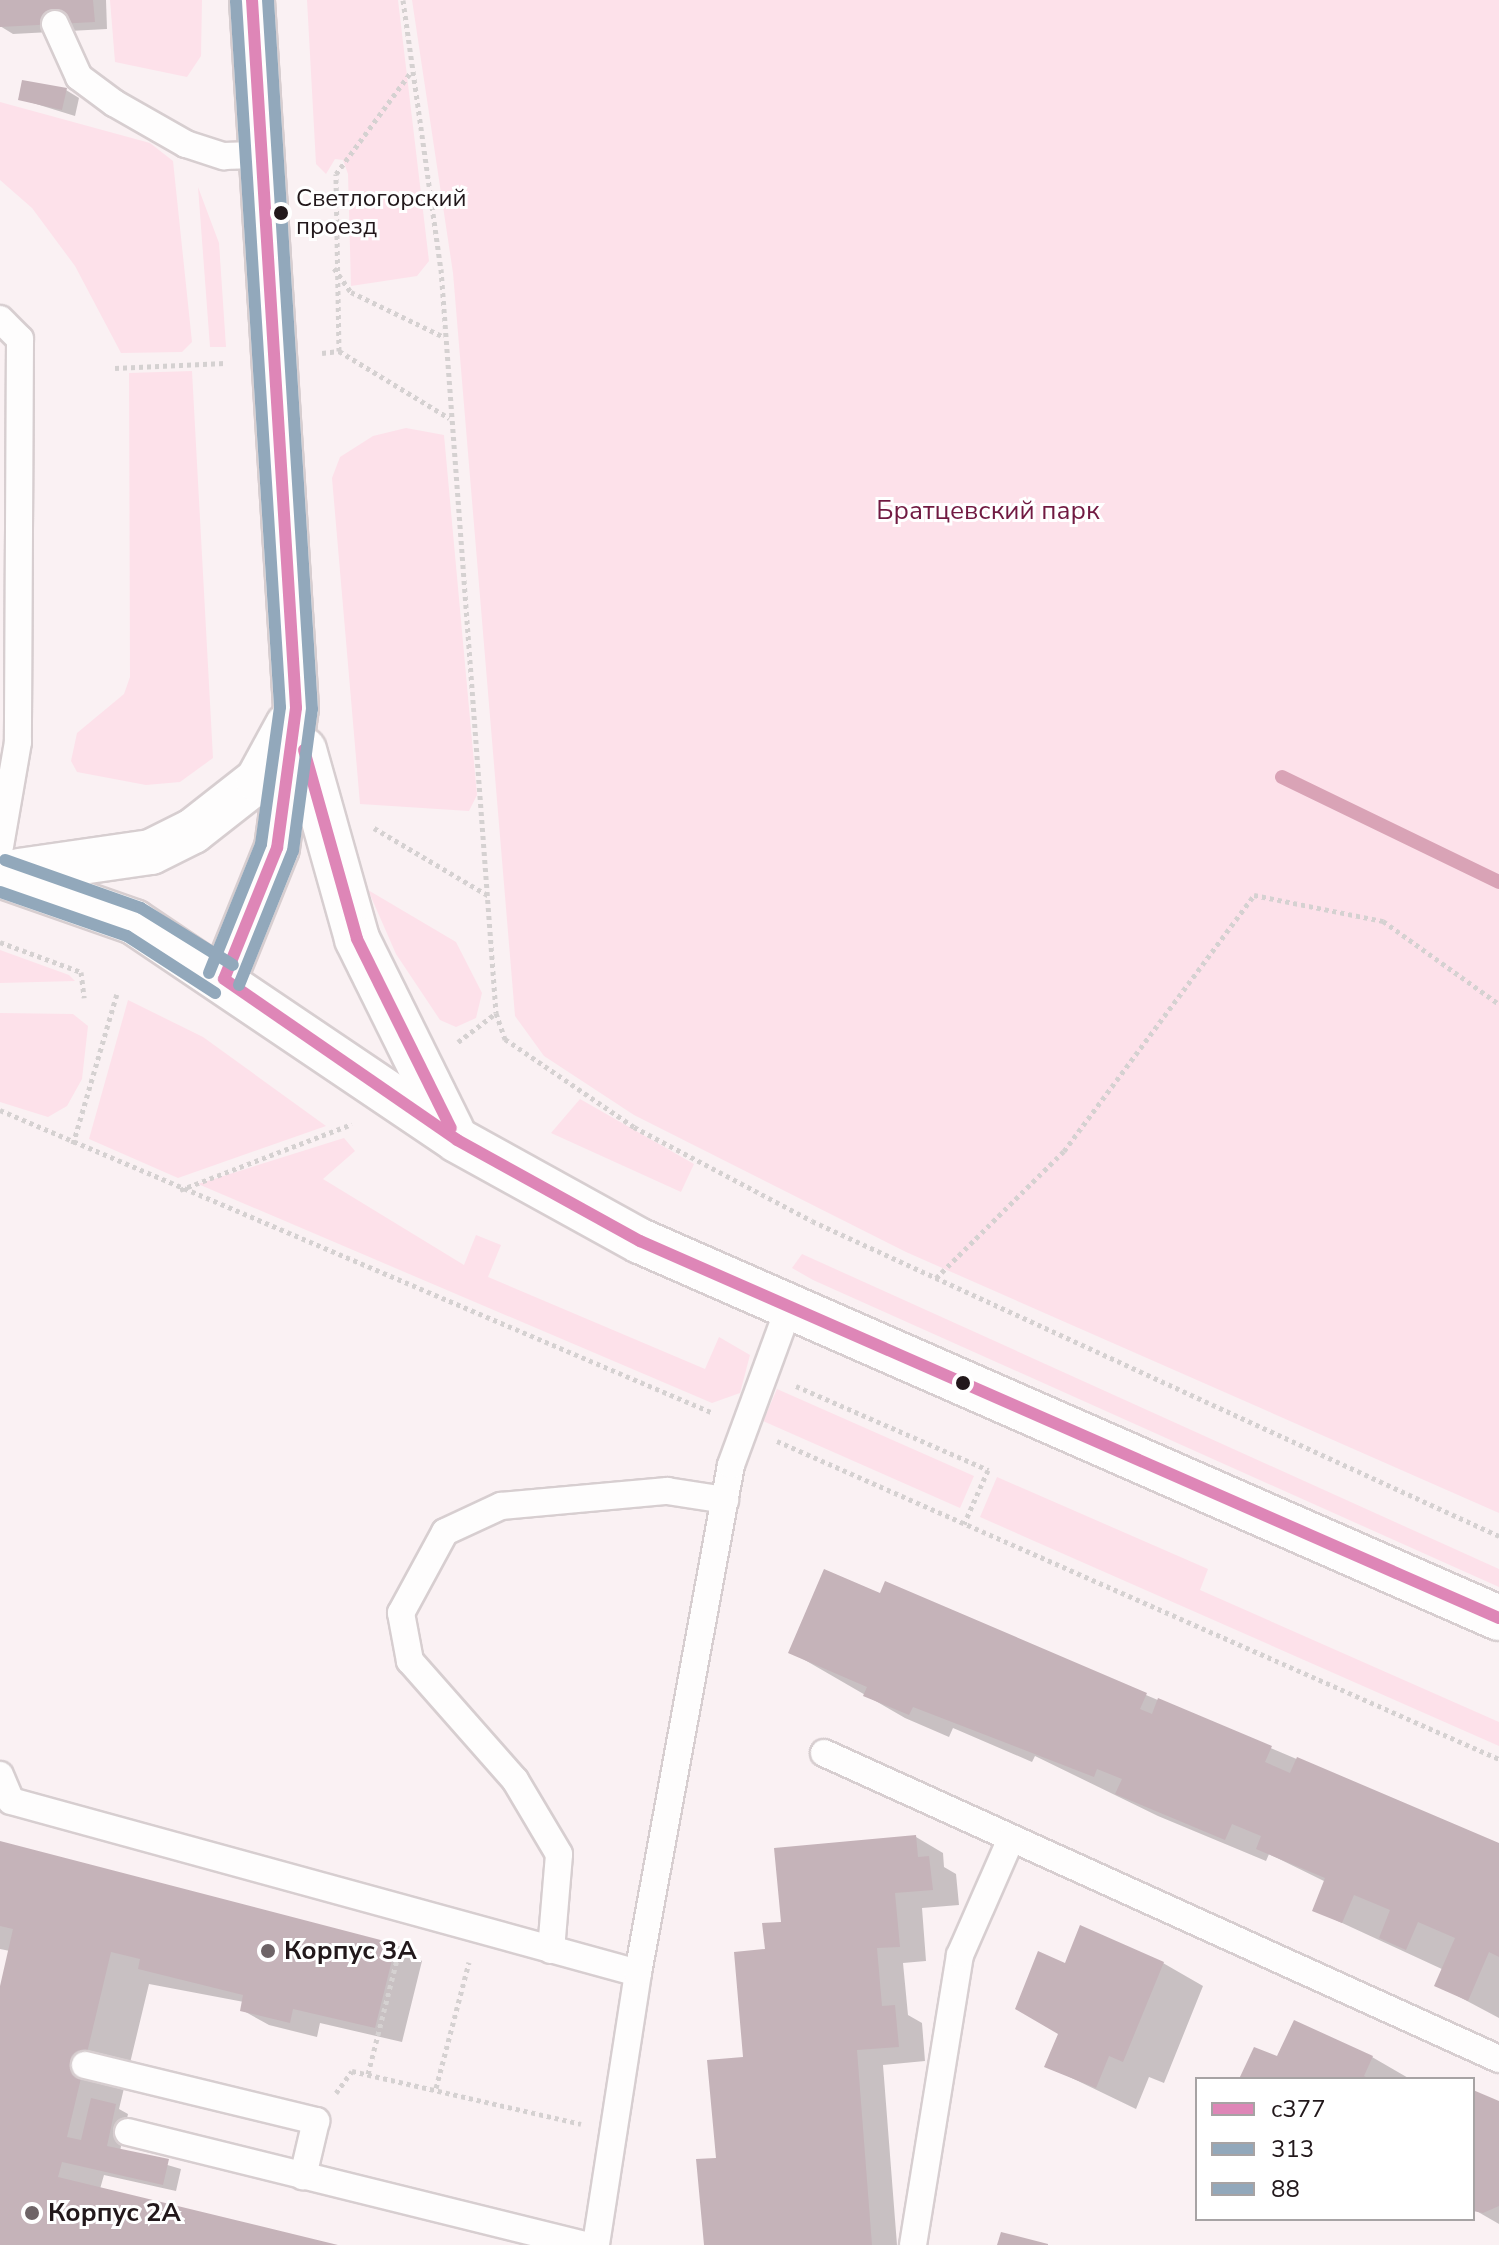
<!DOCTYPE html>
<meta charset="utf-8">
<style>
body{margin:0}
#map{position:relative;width:1499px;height:2245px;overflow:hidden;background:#faf1f3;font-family:"Nunito Sans",sans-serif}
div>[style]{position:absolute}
.green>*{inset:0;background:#fde1ea}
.shadow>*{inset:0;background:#0003}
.stream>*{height:14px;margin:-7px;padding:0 7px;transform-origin:7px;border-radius:7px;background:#d9a3b6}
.building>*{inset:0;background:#c5b3b9}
.path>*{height:5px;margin-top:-2.5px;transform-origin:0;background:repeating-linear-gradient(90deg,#d5d1d1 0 4px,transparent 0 8px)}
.roads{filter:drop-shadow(2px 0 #d7ced0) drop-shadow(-2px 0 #d7ced0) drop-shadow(0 2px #d7ced0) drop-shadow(0 -2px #d7ced0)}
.lane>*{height:26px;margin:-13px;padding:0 13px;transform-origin:13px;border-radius:13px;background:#fefdfd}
.secondary>*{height:44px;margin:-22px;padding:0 22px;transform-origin:22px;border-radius:22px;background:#fefdfd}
.bus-1>*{height:12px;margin:-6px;padding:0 6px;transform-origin:6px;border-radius:6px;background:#de86b7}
.bus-2>*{height:12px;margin:-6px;padding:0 6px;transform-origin:6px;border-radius:6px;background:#92a8bb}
.bus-3>*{height:12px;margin:-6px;padding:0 6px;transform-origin:6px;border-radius:6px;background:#92a8bb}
.dots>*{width:22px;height:22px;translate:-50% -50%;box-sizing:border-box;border:4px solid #fff;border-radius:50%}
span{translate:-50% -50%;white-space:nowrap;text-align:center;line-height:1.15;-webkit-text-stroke:6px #fff;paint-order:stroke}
.bus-label{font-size:24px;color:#22181b}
.left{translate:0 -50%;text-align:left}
.park-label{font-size:26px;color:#711a42}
.poi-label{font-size:26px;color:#22181b;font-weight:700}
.legend{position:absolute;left:1195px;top:2077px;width:280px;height:144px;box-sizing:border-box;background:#fff;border:2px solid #a7a3a4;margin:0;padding:10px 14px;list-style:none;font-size:24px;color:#22181b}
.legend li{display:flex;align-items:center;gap:16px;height:40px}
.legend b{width:40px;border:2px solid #a7a3a4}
</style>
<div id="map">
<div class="green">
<i style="clip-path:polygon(110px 0,202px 0,201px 56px,187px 77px,115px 62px)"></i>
<i style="clip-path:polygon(307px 0,398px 0,429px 261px,417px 276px,351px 286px,348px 174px,343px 160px,335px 159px,326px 174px,316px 164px)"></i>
<i style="clip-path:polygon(412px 0,1499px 0,1499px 1513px,906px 1252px,634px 1115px,544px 1056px,515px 1016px,453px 273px)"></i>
<i style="clip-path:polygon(0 102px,150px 143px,173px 161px,192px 342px,182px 352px,121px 353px,75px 266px,32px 208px,0 180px)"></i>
<i style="clip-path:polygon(198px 187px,219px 243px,226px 347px,210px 347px)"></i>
<i style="clip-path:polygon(192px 371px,213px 758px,180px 782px,146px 785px,77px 772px,71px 761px,77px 733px,124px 694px,130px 677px,129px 373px)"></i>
<i style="clip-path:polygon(406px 428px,444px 435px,477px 795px,469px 811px,360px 804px,332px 478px,340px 457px,373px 436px)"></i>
<i style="clip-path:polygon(368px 890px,456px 942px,482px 993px,476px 1018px,456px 1027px,440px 1020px,396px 954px)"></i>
<i style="clip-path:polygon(0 950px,69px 975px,75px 981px,0 983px)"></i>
<i style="clip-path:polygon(128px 1000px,203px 1037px,326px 1126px,178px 1178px,89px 1139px)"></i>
<i style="clip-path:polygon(0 1013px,73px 1014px,88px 1026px,82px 1079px,67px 1106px,48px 1117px,0 1102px)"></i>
<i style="clip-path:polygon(580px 1099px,694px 1164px,681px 1192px,551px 1133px)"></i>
<i style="clip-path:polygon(344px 1138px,355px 1151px,323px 1179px,464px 1265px,476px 1235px,501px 1245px,488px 1277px,705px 1369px,719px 1337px,750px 1355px,740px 1393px,712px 1403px,198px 1184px)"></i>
<i style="clip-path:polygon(802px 1254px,1499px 1569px,1499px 1587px,813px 1280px,792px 1268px)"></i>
<i style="clip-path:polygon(777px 1389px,974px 1476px,960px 1508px,763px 1421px)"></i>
<i style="clip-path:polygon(997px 1477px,1208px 1569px,1200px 1590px,1499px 1722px,1499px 1746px,980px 1517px)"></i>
</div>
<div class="shadow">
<i style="clip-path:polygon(0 0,106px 0,107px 29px,13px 34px,0 26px)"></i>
<i style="clip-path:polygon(66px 90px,79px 98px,75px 116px,20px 99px)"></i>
<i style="clip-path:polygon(881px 1595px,1146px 1695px,1499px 1845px,1499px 2018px,1437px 1985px,1444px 1970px,1314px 1910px,1326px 1882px,1269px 1854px,1266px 1861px,1158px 1816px,1035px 1756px,1032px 1762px,953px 1728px,949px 1737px,905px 1718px,791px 1652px)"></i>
<i style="clip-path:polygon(916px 1837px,943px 1853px,944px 1867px,956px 1874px,959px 1905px,922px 1908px,926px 1961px,903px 1963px,908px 2015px,922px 2023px,925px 2061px,883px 2065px,897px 2245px,706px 2245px,767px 1951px,783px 1923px)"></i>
<i style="clip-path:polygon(0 1843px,395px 1945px,422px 1961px,402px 2042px,320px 2023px,317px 2037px,269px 2025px,242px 2010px,244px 2002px,149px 1984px,119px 2109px,128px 2114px,120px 2151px,181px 2169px,176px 2191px,104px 2175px,100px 2189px,334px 2245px,0 2245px,0 1994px,10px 1951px,0 1949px)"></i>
<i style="clip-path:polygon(1163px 1963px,1203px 1986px,1164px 2083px,1149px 2077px,1136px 2109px,1047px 2066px,1061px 2033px)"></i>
<i style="clip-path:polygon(1295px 2023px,1372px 2057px,1410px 2079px,1241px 2079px,1278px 2059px)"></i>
<i style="clip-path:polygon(1473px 2092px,1499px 2103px,1499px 2224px,1473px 2209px)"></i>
</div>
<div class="stream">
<i style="left:1282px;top:777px;width:241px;rotate:25.8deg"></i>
</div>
<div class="building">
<i style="clip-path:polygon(0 0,93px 0,95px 22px,0 27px)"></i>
<i style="clip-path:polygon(22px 80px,67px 88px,62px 110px,18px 100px)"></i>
<i style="clip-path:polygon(824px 1569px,880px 1593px,885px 1581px,1147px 1693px,1140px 1709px,1152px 1714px,1158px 1698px,1272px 1746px,1265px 1762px,1290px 1773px,1297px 1757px,1499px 1843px,1499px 1957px,1489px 1952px,1468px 2001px,1434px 1986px,1455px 1938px,1418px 1922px,1406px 1950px,1379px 1938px,1390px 1910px,1354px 1895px,1342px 1923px,1312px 1911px,1325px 1878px,1256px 1849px,1261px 1836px,1232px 1824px,1225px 1840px,1115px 1794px,1122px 1779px,1097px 1769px,1094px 1777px,913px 1707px,909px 1715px,863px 1696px,867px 1687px,788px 1653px)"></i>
<i style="clip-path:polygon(916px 1835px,918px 1857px,929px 1856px,933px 1890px,895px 1893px,900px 1947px,877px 1948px,882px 2006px,895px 2005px,899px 2047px,857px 2050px,872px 2245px,704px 2245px,696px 2159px,716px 2158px,707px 2060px,743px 2057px,734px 1952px,765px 1949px,762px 1923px,781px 1922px,774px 1848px)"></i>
<i style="clip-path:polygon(0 1841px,396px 1944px,375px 2028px,293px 2009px,290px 2023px,240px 2011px,243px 1995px,138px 1969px,140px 1959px,111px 1952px,67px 2137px,81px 2140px,91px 2098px,116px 2104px,107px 2146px,169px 2159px,163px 2185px,62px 2162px,58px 2177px,338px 2245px,0 2245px,0 1986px,13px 1929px,0 1926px)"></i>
<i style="clip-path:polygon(1080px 1925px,1164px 1962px,1123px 2062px,1109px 2056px,1096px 2088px,1044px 2067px,1058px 2034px,1015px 2009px,1038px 1951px,1065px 1963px)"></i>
<i style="clip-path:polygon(1294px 2020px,1373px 2056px,1364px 2076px,1370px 2079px,1239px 2079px,1254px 2047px,1277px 2056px)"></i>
<i style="clip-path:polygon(1473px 2090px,1499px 2101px,1499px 2206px,1483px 2213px,1473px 2211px)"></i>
<i style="clip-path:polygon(1001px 2232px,1048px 2244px,1048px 2245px,997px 2245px)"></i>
</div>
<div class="path">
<i style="left:403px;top:0;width:272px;rotate:82deg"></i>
<i style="left:441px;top:269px;width:746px;rotate:85.77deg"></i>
<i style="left:496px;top:1013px;width:28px;rotate:71deg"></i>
<i style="left:505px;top:1039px;width:156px;rotate:34.3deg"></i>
<i style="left:634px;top:1127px;width:201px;rotate:27.8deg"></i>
<i style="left:812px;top:1221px;width:756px;rotate:24.63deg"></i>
<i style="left:334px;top:268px;width:29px;rotate:55deg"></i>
<i style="left:351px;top:292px;width:101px;rotate:25.8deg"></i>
<i style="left:339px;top:351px;width:177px;rotate:-91deg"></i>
<i style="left:336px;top:174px;width:127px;rotate:-53.7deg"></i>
<i style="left:322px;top:353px;width:17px;rotate:-7deg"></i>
<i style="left:339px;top:351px;width:129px;rotate:31.3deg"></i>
<i style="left:115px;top:368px;width:110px;rotate:-2.6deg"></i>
<i style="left:374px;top:828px;width:134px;rotate:30.6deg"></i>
<i style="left:0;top:942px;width:86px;rotate:20.3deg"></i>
<i style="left:81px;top:972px;width:26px;rotate:83deg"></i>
<i style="left:458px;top:1042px;width:48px;rotate:-37.3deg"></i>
<i style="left:0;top:1110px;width:775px;rotate:23.02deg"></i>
<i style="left:73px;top:1144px;width:156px;rotate:-73.7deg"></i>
<i style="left:180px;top:1190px;width:184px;rotate:-21deg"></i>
<i style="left:936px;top:1278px;width:180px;rotate:-44.8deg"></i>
<i style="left:1064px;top:1151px;width:319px;rotate:-53.4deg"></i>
<i style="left:1254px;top:895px;width:132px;rotate:11.4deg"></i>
<i style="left:1383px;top:921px;width:143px;rotate:35.6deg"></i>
<i style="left:796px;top:1386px;width:210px;rotate:23.6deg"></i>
<i style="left:988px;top:1470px;width:59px;rotate:114deg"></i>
<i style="left:777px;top:1441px;width:789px;rotate:23.77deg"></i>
<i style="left:368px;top:2074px;width:134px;rotate:-75.8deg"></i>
<i style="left:436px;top:2088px;width:130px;rotate:-75.3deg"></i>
<i style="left:336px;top:2093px;width:27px;rotate:-54deg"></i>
<i style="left:352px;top:2071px;width:235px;rotate:13deg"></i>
</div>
<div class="roads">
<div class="lane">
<i style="left:55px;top:24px;width:58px;rotate:65.6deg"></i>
<i style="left:79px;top:77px;width:44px;rotate:36.6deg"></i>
<i style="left:114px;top:103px;width:83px;rotate:29.7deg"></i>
<i style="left:186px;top:144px;width:40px;rotate:18deg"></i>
<i style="left:224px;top:156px;width:37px;rotate:-2deg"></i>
<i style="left:0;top:319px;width:28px;rotate:45deg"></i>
<i style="left:20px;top:339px;width:403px;rotate:90.3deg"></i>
<i style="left:18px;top:742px;width:106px;rotate:99.8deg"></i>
<i style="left:824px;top:1753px;width:741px;rotate:24.39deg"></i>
<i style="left:0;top:1775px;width:28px;rotate:67deg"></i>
<i style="left:11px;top:1801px;width:650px;rotate:15.34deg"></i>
<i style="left:638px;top:1973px;width:275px;rotate:98.8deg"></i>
<i style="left:551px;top:1950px;width:96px;rotate:-85.2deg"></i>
<i style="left:559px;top:1854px;width:86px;rotate:-120.7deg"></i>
<i style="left:515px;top:1780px;width:159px;rotate:-131.4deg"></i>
<i style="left:410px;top:1661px;width:49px;rotate:-100.6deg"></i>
<i style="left:401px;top:1613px;width:92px;rotate:-61.5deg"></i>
<i style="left:445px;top:1532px;width:62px;rotate:-24.9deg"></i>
<i style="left:501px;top:1506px;width:167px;rotate:-5.2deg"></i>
<i style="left:667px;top:1491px;width:59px;rotate:8.8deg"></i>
<i style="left:638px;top:1973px;width:516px;rotate:-79.63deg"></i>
<i style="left:731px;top:1465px;width:171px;rotate:-69.8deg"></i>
<i style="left:85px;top:2065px;width:238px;rotate:13.6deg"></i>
<i style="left:316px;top:2121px;width:57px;rotate:103.3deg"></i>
<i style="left:128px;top:2132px;width:469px;rotate:13.9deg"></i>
<i style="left:913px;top:2245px;width:294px;rotate:-80.8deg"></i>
<i style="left:960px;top:1955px;width:127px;rotate:-66.3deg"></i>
</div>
<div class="secondary">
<i style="left:304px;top:750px;width:196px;rotate:74.3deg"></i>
<i style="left:357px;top:939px;width:214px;rotate:63.7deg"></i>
<i style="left:19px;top:871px;width:133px;rotate:-8.2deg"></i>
<i style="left:151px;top:852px;width:47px;rotate:-26.6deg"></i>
<i style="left:193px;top:831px;width:83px;rotate:-38.1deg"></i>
<i style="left:258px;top:780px;width:63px;rotate:-61.4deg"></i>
<i style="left:0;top:875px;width:142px;rotate:19.3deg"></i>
<i style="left:134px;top:922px;width:390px;rotate:34deg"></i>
<i style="left:457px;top:1140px;width:209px;rotate:28.9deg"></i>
<i style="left:640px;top:1241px;width:938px;rotate:23.7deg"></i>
<i style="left:224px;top:979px;width:141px;rotate:-68deg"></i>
<i style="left:277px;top:848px;width:141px;rotate:-82.3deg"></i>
<i style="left:296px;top:708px;width:709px;rotate:-93.56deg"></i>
</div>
</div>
<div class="bus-1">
<i style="left:252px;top:0;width:709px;rotate:86.44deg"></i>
<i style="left:296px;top:708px;width:141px;rotate:97.7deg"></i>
<i style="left:277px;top:848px;width:141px;rotate:112deg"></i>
<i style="left:224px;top:979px;width:283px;rotate:34.6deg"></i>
<i style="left:457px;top:1140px;width:209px;rotate:28.9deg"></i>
<i style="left:640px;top:1241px;width:938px;rotate:23.7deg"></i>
<i style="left:304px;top:750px;width:196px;rotate:74.3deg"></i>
<i style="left:357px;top:939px;width:211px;rotate:63.6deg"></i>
</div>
<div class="bus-2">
<i style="left:0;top:892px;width:134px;rotate:19.1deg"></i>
<i style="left:127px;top:936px;width:105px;rotate:32.9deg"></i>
<i style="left:239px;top:985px;width:144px;rotate:-68.1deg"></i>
<i style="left:293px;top:851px;width:143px;rotate:-82.4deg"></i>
<i style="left:312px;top:709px;width:710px;rotate:-93.55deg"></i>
</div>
<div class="bus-3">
<i style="left:5px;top:860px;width:144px;rotate:19.4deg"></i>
<i style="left:141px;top:908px;width:108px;rotate:31.8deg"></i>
<i style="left:209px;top:973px;width:139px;rotate:-68deg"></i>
<i style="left:261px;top:844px;width:138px;rotate:-82.1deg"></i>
<i style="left:280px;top:707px;width:707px;rotate:-93.57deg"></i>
</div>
<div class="dots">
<i style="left:281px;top:213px;background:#22181b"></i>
<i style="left:963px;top:1383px;background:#22181b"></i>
<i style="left:268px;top:1951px;background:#6e6467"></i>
<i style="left:32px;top:2213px;background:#6e6467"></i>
</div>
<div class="bus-label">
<span class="left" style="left:296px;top:213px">Светлогорский<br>проезд</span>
</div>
<div class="park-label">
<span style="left:988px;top:511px">Братцевский парк</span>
</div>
<div class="poi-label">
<span class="left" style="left:284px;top:1951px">Корпус 3А</span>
<span class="left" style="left:48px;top:2213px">Корпус 2А</span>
</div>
<ul class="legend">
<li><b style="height:10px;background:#de86b7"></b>с377</li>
<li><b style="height:10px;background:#92a8bb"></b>313</li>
<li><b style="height:10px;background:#92a8bb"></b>88</li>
</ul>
</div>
